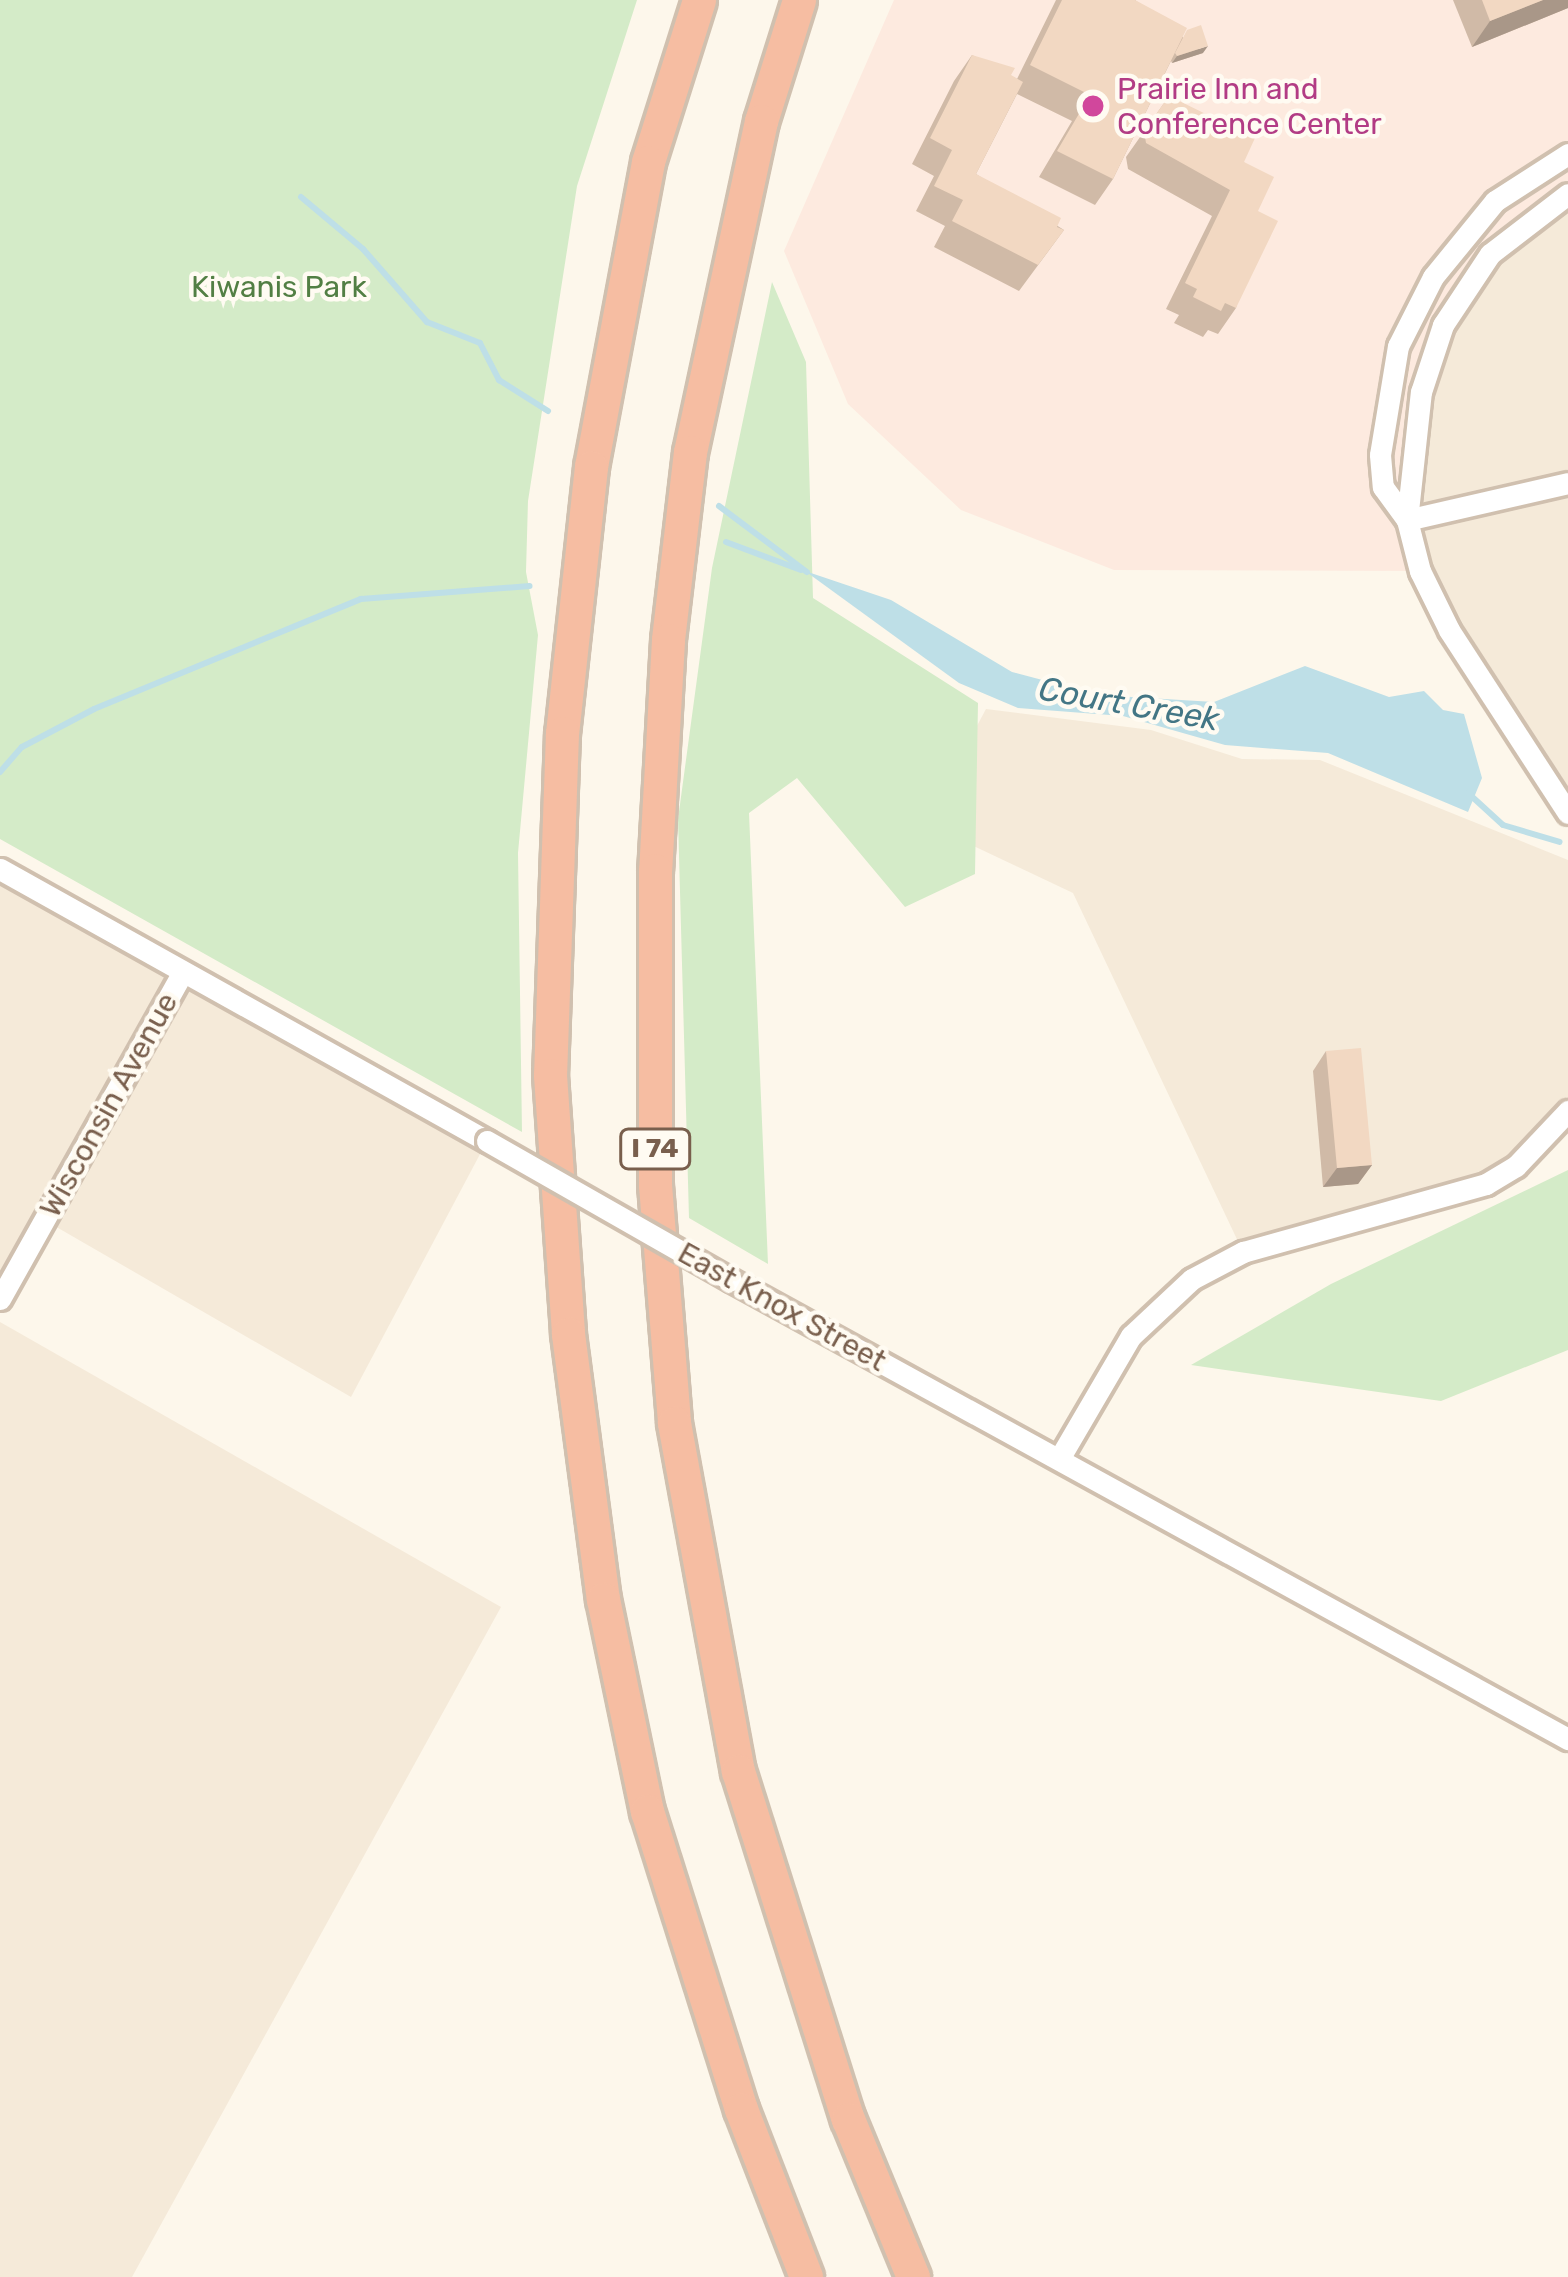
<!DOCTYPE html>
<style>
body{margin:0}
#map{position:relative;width:1568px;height:2277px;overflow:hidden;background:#fdf7eb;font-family:Rubik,sans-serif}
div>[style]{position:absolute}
.residential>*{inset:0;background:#f5ead9}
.commercial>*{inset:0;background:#fdeadf}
.green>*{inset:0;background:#d4ebc8}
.water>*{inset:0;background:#bedfe7}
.stream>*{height:6px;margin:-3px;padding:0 3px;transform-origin:3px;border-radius:3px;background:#bedfe7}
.roads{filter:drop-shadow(3px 0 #d0c0af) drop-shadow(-3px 0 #d0c0af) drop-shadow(0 3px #d0c0af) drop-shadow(0 -3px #d0c0af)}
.minor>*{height:21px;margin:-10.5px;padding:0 10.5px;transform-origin:10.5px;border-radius:10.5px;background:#fff}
.highway>*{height:33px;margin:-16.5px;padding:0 16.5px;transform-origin:16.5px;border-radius:16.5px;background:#f6bda2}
.bridges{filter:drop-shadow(3px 0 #d0c0af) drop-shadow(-3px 0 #d0c0af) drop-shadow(0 3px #d0c0af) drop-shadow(0 -3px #d0c0af)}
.minor-bridge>*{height:21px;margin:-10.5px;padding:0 10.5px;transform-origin:10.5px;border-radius:10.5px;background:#fff}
.wall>*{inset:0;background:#d0baa7}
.shaded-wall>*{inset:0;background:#a99788}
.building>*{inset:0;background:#f2d8c2}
.dots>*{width:33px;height:33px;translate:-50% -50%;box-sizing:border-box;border:6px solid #fffbf2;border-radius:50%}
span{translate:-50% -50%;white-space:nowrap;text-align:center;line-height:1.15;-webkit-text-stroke:9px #fffbf2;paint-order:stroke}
.shield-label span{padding:3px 9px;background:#fffbf2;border:3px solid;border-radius:9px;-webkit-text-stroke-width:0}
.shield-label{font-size:27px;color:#795f4d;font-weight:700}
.hotel-label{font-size:30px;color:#b23c85}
.left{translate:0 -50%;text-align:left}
.park-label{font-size:30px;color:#527f44}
.street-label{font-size:30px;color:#795f4d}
.water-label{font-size:33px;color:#437685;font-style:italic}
</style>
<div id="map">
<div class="residential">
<i style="clip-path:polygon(1568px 194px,1568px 813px,1420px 571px,1416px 424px,1460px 293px)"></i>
<i style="clip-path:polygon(986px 709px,1151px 730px,1242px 759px,1320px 760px,1568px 860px,1568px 1111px,1516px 1166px,1243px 1252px,1073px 893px,925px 823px)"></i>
<i style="clip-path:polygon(0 869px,487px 1141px,351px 1397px,46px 1221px,0 1299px)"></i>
<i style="clip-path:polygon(0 1322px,501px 1607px,132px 2277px,0 2277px)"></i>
</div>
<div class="commercial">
<i style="clip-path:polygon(894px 0,1568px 0,1568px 194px,1471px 277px,1416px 424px,1420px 571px,1114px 570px,961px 510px,848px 404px,784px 251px)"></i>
</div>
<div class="green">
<i style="clip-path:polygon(0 0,637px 0,577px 186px,528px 501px,526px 572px,538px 635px,518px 853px,522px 1132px,0 839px)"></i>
<i style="clip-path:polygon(772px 282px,806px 362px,813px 598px,978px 703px,975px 874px,905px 907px,797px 778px,749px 813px,768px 1264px,689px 1218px,678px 819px,712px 568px)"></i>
<i style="clip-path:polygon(1568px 1170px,1568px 1350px,1441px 1401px,1191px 1365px,1331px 1284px)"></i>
</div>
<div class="water">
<i style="clip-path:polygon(805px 571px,891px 600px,1012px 672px,1099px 695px,1214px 702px,1305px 666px,1389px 697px,1424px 691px,1443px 710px,1464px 714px,1482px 778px,1468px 812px,1328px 753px,1225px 745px,1123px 716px,1018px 708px,959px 683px)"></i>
</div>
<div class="stream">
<i style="left:301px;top:197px;width:81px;rotate:40deg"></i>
<i style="left:363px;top:249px;width:97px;rotate:48.8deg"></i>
<i style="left:427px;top:322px;width:57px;rotate:21.6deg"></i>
<i style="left:480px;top:343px;width:42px;rotate:62.8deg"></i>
<i style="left:499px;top:380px;width:58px;rotate:32.3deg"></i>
<i style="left:719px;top:506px;width:110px;rotate:36.9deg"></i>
<i style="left:726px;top:542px;width:80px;rotate:20.5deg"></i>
<i style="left:0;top:772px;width:33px;rotate:-49deg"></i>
<i style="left:22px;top:747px;width:81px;rotate:-27.8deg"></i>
<i style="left:94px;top:709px;width:289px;rotate:-22.4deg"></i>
<i style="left:361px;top:599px;width:169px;rotate:-4.4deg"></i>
<i style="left:1468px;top:793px;width:47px;rotate:42.4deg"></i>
<i style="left:1503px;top:825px;width:59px;rotate:16.6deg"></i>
</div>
<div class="roads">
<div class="minor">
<i style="left:1568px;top:154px;width:87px;rotate:147.2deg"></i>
<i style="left:1495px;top:201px;width:98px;rotate:129.2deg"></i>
<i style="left:1433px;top:277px;width:77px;rotate:116.9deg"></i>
<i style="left:1398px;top:346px;width:110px;rotate:99.4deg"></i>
<i style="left:1380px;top:455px;width:32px;rotate:85deg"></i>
<i style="left:1383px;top:487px;width:41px;rotate:54deg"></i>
<i style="left:1407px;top:520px;width:53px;rotate:75.7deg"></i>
<i style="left:1420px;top:571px;width:66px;rotate:63.8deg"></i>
<i style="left:1449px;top:630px;width:218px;rotate:57deg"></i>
<i style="left:1407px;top:520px;width:129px;rotate:-83.8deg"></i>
<i style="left:1421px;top:392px;width:71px;rotate:-71.8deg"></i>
<i style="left:1443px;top:325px;width:85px;rotate:-56.5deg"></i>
<i style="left:1490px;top:254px;width:98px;rotate:-37.6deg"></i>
<i style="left:1407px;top:520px;width:165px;rotate:-12.9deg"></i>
<i style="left:0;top:869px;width:558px;rotate:29.18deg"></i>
<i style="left:731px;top:1280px;width:955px;rotate:28.74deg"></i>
<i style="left:0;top:1299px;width:372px;rotate:-60.8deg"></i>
<i style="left:1059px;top:1459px;width:143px;rotate:-59.7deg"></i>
<i style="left:1131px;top:1336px;width:83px;rotate:-43.1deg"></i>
<i style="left:1192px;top:1279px;width:58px;rotate:-27.9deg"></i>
<i style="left:1243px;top:1252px;width:252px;rotate:-15.6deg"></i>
<i style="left:1486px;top:1184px;width:35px;rotate:-31deg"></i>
<i style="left:1516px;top:1166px;width:76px;rotate:-46.6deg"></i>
</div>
<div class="highway">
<i style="left:699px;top:0;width:170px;rotate:107.5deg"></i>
<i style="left:648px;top:162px;width:310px;rotate:100.6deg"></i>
<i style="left:591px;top:467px;width:268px;rotate:96.2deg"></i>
<i style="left:562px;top:733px;width:342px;rotate:92deg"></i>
<i style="left:550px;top:1075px;width:260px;rotate:86deg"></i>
<i style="left:568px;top:1334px;width:267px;rotate:82.5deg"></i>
<i style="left:603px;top:1599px;width:217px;rotate:78.3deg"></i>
<i style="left:647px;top:1811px;width:312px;rotate:72.5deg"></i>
<i style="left:741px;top:2109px;width:180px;rotate:68.8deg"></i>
<i style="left:799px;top:0;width:127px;rotate:107.4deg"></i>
<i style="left:761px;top:121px;width:339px;rotate:102.1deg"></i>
<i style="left:690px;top:452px;width:189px;rotate:96.7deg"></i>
<i style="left:668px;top:640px;width:230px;rotate:93.2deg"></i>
<i style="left:655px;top:870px;width:315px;rotate:90deg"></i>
<i style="left:655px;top:1185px;width:239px;rotate:85.4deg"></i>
<i style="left:674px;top:1423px;width:354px;rotate:79.6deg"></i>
<i style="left:738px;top:1771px;width:365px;rotate:72.5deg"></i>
<i style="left:848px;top:2119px;width:171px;rotate:67.6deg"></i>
</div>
</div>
<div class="bridges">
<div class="minor-bridge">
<i style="left:487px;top:1141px;width:281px;rotate:29.7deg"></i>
</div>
</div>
<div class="wall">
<i style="clip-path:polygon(1056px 0,1135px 0,1203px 53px,1172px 63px,1171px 61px,1113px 179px,1095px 205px,1039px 177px,1072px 121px,1017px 94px,976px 174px,1064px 230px,1019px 291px,934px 247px,945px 226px,916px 211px,934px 176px,912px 164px,954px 81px,972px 55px,1017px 79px)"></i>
<i style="clip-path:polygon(1453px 0,1568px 0,1568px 8px,1472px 47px)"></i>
<i style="clip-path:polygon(1169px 96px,1244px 162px,1258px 211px,1236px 308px,1218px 334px,1208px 330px,1203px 337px,1174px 323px,1179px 315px,1166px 309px,1212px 216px,1128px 169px,1126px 157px)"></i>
<i style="clip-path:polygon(1326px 1051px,1372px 1165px,1358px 1184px,1323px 1187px,1313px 1071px)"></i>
</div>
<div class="shaded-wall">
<i style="clip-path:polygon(1543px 0,1568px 0,1568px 8px,1472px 47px,1490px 21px)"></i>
<i style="clip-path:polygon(1208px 46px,1203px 53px,1172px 63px,1177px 56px)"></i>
<i style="clip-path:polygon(1372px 1165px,1358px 1184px,1323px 1187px,1337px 1168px)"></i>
</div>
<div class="building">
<i style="clip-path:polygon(1062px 0,1135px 0,1187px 28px,1113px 179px,1057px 151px,1090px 95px,1030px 65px)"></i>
<i style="clip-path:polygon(1482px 0,1543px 0,1490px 21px)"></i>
<i style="clip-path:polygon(1201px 25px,1208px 46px,1177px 56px,1175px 53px,1187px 30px)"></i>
<i style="clip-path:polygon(972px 55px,1015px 68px,1011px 75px,1023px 82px,976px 174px,1061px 218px,1057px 227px,1064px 230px,1038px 265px,952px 221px,963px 200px,934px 186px,952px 150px,930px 138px)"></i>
<i style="clip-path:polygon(1169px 96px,1255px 138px,1244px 162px,1274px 177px,1258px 211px,1278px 221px,1236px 308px,1225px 303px,1221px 311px,1193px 297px,1197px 289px,1185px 283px,1230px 190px,1146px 143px,1144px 131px)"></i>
<i style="clip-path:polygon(1361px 1048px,1372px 1165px,1337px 1168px,1326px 1051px)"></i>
</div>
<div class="dots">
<i style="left:1093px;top:106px;background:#d1479c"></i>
</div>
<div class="shield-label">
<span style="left:655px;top:1149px">I 74</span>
</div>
<div class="hotel-label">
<span class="left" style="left:1117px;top:106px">Prairie Inn and<br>Conference Center</span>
</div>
<div class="park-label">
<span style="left:279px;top:287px">Kiwanis Park</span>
</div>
<div class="street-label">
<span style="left:109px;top:1105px;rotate:-61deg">Wisconsin Avenue</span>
<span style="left:782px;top:1307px;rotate:29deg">East Knox Street</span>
</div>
<div class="water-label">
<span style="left:1129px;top:704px;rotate:10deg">Court Creek</span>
</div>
</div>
